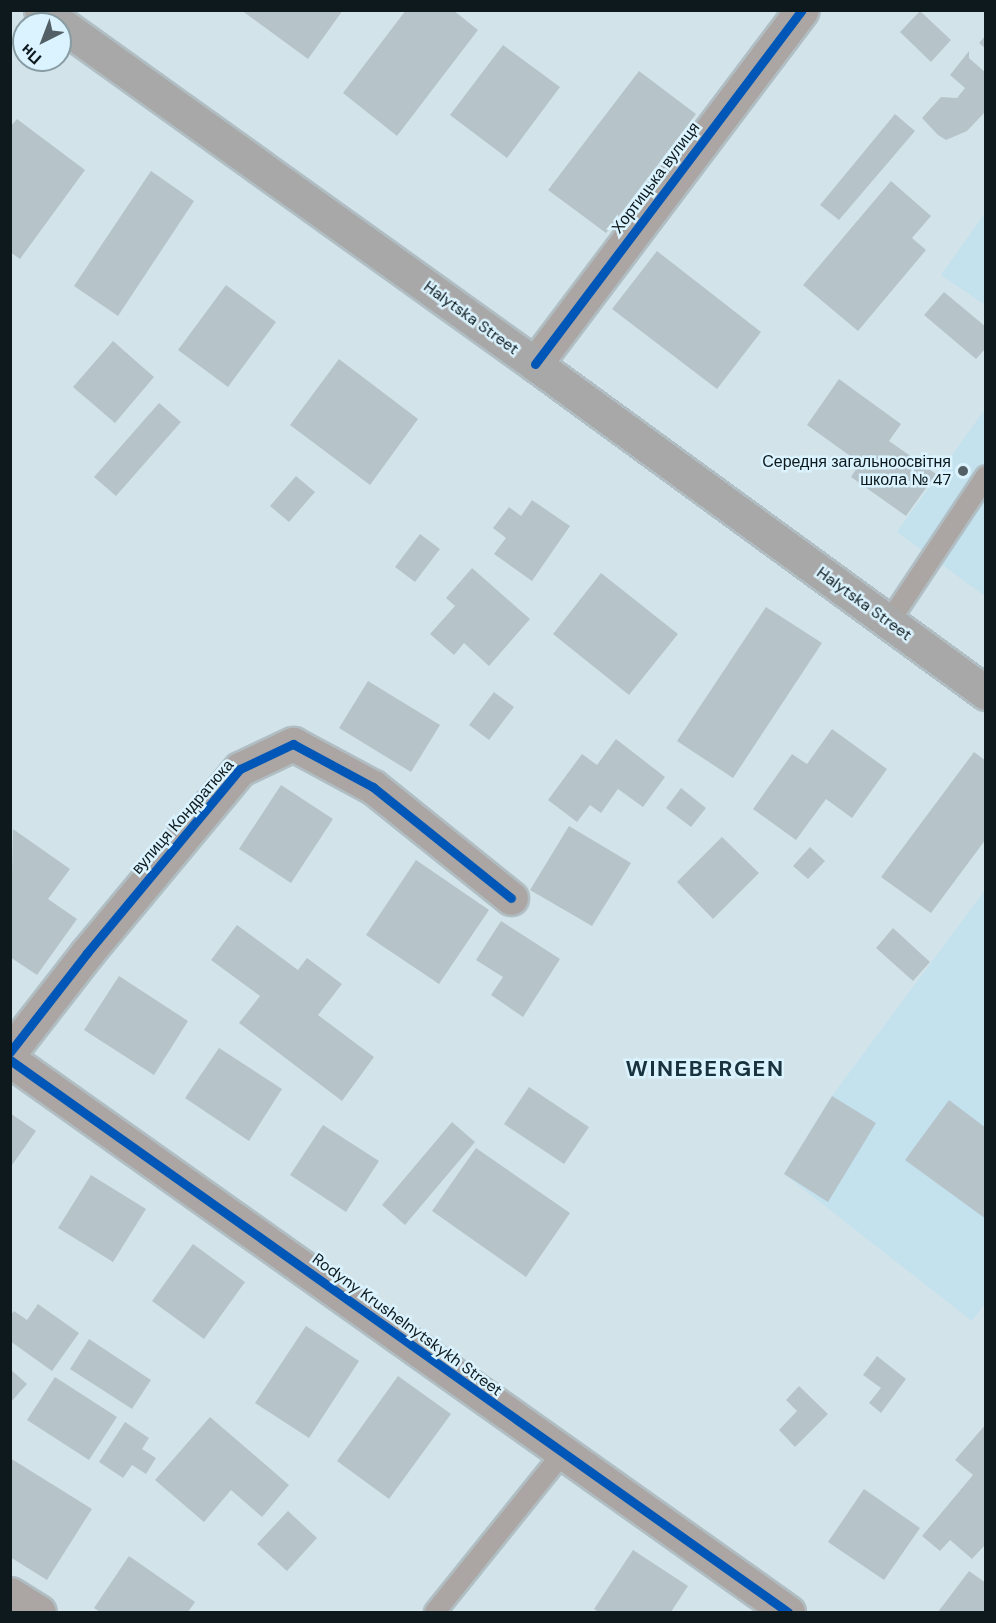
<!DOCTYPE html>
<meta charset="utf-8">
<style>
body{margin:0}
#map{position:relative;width:996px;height:1623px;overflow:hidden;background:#d2e3ea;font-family:"DM Sans",sans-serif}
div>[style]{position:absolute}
.built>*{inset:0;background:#c4e1ee}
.building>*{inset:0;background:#b6c4ca}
.roads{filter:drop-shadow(2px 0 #b0bec3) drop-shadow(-2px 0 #b0bec3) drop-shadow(0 2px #b0bec3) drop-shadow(0 -2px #b0bec3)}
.lane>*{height:20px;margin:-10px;padding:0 10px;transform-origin:10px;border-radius:10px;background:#aba6a3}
.street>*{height:33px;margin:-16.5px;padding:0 16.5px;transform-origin:16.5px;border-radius:16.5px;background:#aba6a3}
.primary>*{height:33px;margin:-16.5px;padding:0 16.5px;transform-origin:16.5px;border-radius:16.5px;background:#a8a8a8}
.cycleway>*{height:9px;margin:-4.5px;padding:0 4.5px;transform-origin:4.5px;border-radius:4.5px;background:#0057b8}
.dots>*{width:16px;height:16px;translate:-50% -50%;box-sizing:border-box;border:3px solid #daf3fe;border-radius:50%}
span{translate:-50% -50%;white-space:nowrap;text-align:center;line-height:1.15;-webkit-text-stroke:5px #daf3fe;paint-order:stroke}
.street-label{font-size:16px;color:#0d191d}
.poi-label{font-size:16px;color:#0d191d}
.right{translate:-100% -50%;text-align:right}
.district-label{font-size:22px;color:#18333e;font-weight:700;letter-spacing:1.5px}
.frame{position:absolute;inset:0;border:12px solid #0d191d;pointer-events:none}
.north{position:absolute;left:12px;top:12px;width:60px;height:60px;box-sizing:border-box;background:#daf3fe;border:2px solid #889ca4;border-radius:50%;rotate:222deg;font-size:16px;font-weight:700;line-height:24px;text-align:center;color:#0d191d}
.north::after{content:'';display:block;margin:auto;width:21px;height:27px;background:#526065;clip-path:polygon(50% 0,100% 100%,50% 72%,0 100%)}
</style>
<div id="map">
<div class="built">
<i style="clip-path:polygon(985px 213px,985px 305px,941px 275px)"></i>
<i style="clip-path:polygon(985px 409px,985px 596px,897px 532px)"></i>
<i style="clip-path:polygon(985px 890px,986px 1302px,972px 1321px,784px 1174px,832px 1096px)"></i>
</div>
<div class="building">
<i style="clip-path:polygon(241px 10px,343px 10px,308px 59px)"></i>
<i style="clip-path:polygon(406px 10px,453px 10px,478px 30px,397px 136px,343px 93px)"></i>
<i style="clip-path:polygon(920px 11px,951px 40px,931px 62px,900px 32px)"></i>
<i style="clip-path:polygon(986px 35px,986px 49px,979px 43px)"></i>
<i style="clip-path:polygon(503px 45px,560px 87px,507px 158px,450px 115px)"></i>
<i style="clip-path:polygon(969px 51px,969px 58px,986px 73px,986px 111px,967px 131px,946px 140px,938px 135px,922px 118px,941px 97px,957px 98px,965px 88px,950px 75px)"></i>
<i style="clip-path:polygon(639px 71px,696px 114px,606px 233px,548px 190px)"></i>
<i style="clip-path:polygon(895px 114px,915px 131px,839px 220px,820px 205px)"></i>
<i style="clip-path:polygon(17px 119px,85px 170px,20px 259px,10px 252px,10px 127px)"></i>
<i style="clip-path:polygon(151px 171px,194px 201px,118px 316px,74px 286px)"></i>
<i style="clip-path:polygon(891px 181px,931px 216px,912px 238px,926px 250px,858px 331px,803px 285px)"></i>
<i style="clip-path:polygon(657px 251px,761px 332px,717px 389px,612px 309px)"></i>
<i style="clip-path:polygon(226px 285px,276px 322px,228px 387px,178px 350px)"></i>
<i style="clip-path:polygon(944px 292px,986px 327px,986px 348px,976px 359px,924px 315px)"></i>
<i style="clip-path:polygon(113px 341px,154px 377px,115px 423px,73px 387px)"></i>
<i style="clip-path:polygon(339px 359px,418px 419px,370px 485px,290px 425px)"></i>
<i style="clip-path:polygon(839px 379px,901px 424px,889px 441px,936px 474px,906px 516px,851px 477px,860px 463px,807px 425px)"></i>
<i style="clip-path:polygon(159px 403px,181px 422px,116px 496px,94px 477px)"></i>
<i style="clip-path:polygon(296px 476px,315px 492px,289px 522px,270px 506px)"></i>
<i style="clip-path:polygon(532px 500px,570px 526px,532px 581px,494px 554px,506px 538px,493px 528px,509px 507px,521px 516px)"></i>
<i style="clip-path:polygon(420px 534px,440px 549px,415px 582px,395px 567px)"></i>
<i style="clip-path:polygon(472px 568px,530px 619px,489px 666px,464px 643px,454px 655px,430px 634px,455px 606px,446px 598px)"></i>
<i style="clip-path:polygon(601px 573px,678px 634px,629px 695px,553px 634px)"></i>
<i style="clip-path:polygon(766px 607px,822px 643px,733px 778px,677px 741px)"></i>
<i style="clip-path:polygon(368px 681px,440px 725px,411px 772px,339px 728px)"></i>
<i style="clip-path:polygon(494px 692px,514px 707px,489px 740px,469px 725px)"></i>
<i style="clip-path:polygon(832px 729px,887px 769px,852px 818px,826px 799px,796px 840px,753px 809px,792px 754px,807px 764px)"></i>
<i style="clip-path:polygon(616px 739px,665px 777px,643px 807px,618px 789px,601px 813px,590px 805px,577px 822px,548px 800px,582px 754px,597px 765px)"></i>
<i style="clip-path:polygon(974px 752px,986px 761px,986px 839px,931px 913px,881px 877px)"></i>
<i style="clip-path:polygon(281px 785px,333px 819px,291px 883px,239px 849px)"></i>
<i style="clip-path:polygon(681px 788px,706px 808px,691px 827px,666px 808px)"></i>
<i style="clip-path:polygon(569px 826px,631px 863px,592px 926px,530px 890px)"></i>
<i style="clip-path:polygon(13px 829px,70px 869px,48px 899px,77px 919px,37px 975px,10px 957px)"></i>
<i style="clip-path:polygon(722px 837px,759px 873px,713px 919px,677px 882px)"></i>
<i style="clip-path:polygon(810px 847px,825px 861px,808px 879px,793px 866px)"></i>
<i style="clip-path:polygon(416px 860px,489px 910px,439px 984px,366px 935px)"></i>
<i style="clip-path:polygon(501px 921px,560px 959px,523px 1017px,491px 995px,503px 977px,476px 960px)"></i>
<i style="clip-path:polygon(237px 925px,298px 970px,307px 958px,342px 984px,318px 1015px,374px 1057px,342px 1101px,239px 1023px,260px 996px,211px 960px)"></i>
<i style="clip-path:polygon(893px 928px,930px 962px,913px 981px,876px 948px)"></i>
<i style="clip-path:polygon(119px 976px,188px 1021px,154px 1075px,84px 1030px)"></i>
<i style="clip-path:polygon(219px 1048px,282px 1089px,249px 1141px,185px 1098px)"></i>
<i style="clip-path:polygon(529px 1087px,589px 1127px,564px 1164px,504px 1124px)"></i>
<i style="clip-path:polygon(832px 1096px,876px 1123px,828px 1202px,784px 1174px)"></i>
<i style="clip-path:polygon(949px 1100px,986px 1128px,986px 1219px,905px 1160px)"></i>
<i style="clip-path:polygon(10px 1113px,36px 1131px,10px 1168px)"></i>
<i style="clip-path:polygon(452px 1122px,475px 1142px,405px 1225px,382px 1205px)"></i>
<i style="clip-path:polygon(323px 1125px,379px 1161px,346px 1212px,290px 1175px)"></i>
<i style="clip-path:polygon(476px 1148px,570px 1213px,526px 1277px,432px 1211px)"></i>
<i style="clip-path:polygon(91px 1175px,146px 1209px,113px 1262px,58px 1228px)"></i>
<i style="clip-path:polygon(193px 1244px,245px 1282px,204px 1339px,152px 1301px)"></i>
<i style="clip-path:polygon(38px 1304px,79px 1333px,52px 1371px,10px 1341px,10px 1316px,14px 1311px,27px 1320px)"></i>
<i style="clip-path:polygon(306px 1326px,359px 1361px,309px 1438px,255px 1403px)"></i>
<i style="clip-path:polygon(89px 1339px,151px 1380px,132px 1409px,70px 1369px)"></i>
<i style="clip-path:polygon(877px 1356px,906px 1379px,881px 1413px,869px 1403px,881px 1388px,863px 1375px)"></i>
<i style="clip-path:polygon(10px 1369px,27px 1384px,10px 1403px)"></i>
<i style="clip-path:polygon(398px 1376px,451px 1414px,389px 1499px,337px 1461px)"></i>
<i style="clip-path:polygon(55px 1377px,117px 1417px,89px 1460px,27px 1420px)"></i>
<i style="clip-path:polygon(799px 1386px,828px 1414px,795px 1447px,779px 1430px,797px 1411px,786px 1400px)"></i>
<i style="clip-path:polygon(210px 1417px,289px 1485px,262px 1517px,231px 1490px,204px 1522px,155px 1480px)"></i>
<i style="clip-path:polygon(125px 1422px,149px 1438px,142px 1449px,156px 1458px,146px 1474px,132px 1465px,123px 1478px,99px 1462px)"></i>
<i style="clip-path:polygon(986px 1424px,986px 1544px,972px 1559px,950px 1540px,940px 1551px,922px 1536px,973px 1475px,955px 1460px)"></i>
<i style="clip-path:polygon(10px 1458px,92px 1509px,47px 1580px,10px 1557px)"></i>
<i style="clip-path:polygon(864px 1489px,920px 1528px,884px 1580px,828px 1542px)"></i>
<i style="clip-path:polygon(288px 1511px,317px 1538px,287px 1571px,257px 1544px)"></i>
<i style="clip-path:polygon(633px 1550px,688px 1586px,671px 1612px,599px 1612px,594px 1609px)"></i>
<i style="clip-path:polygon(129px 1556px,195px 1602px,188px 1612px,100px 1612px,94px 1608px)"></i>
<i style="clip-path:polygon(969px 1571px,986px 1583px,986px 1612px,938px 1612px)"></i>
</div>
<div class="roads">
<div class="lane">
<i style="left:889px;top:622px;width:175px;rotate:-56.4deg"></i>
<i style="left:435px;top:1612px;width:203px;rotate:-51.2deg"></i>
</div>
<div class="street">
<i style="left:535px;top:364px;width:443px;rotate:-53deg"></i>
<i style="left:10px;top:1052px;width:125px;rotate:-52.1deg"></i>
<i style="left:87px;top:953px;width:239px;rotate:-50.3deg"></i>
<i style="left:240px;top:769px;width:59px;rotate:-25.3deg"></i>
<i style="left:293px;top:744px;width:91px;rotate:28.3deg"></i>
<i style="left:373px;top:787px;width:177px;rotate:38.8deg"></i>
<i style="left:10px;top:1060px;width:954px;rotate:35.36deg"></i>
<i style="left:10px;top:1594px;width:34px;rotate:32deg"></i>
</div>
<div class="primary">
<i style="left:41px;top:10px;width:608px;rotate:35.63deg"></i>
<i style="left:535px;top:364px;width:558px;rotate:36.11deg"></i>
</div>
</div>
<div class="cycleway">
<i style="left:535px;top:364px;width:443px;rotate:-53deg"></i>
<i style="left:10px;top:1052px;width:125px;rotate:-52.1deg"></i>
<i style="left:87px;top:953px;width:239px;rotate:-50.3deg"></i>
<i style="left:240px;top:769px;width:59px;rotate:-25.3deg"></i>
<i style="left:293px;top:744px;width:91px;rotate:28.3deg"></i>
<i style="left:373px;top:787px;width:177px;rotate:38.8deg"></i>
<i style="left:10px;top:1060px;width:954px;rotate:35.36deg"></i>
</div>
<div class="dots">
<i style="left:963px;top:471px;background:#526065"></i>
</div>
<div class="street-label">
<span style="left:656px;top:178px;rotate:-53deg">Хортицька вулиця</span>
<span style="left:471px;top:318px;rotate:36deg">Halytska Street</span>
<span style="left:864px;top:604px;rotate:36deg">Halytska Street</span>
<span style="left:183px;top:817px;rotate:-49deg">вулиця Кондратюка</span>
<span style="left:407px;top:1325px;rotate:36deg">Rodyny Krushelnytskykh Street</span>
</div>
<div class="poi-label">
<span class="right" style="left:951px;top:471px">Середня загальноосвітня<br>школа № 47</span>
</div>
<div class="district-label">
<span style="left:705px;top:1069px">WINEBERGEN</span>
</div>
<div class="frame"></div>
<div class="north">Пн</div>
</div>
